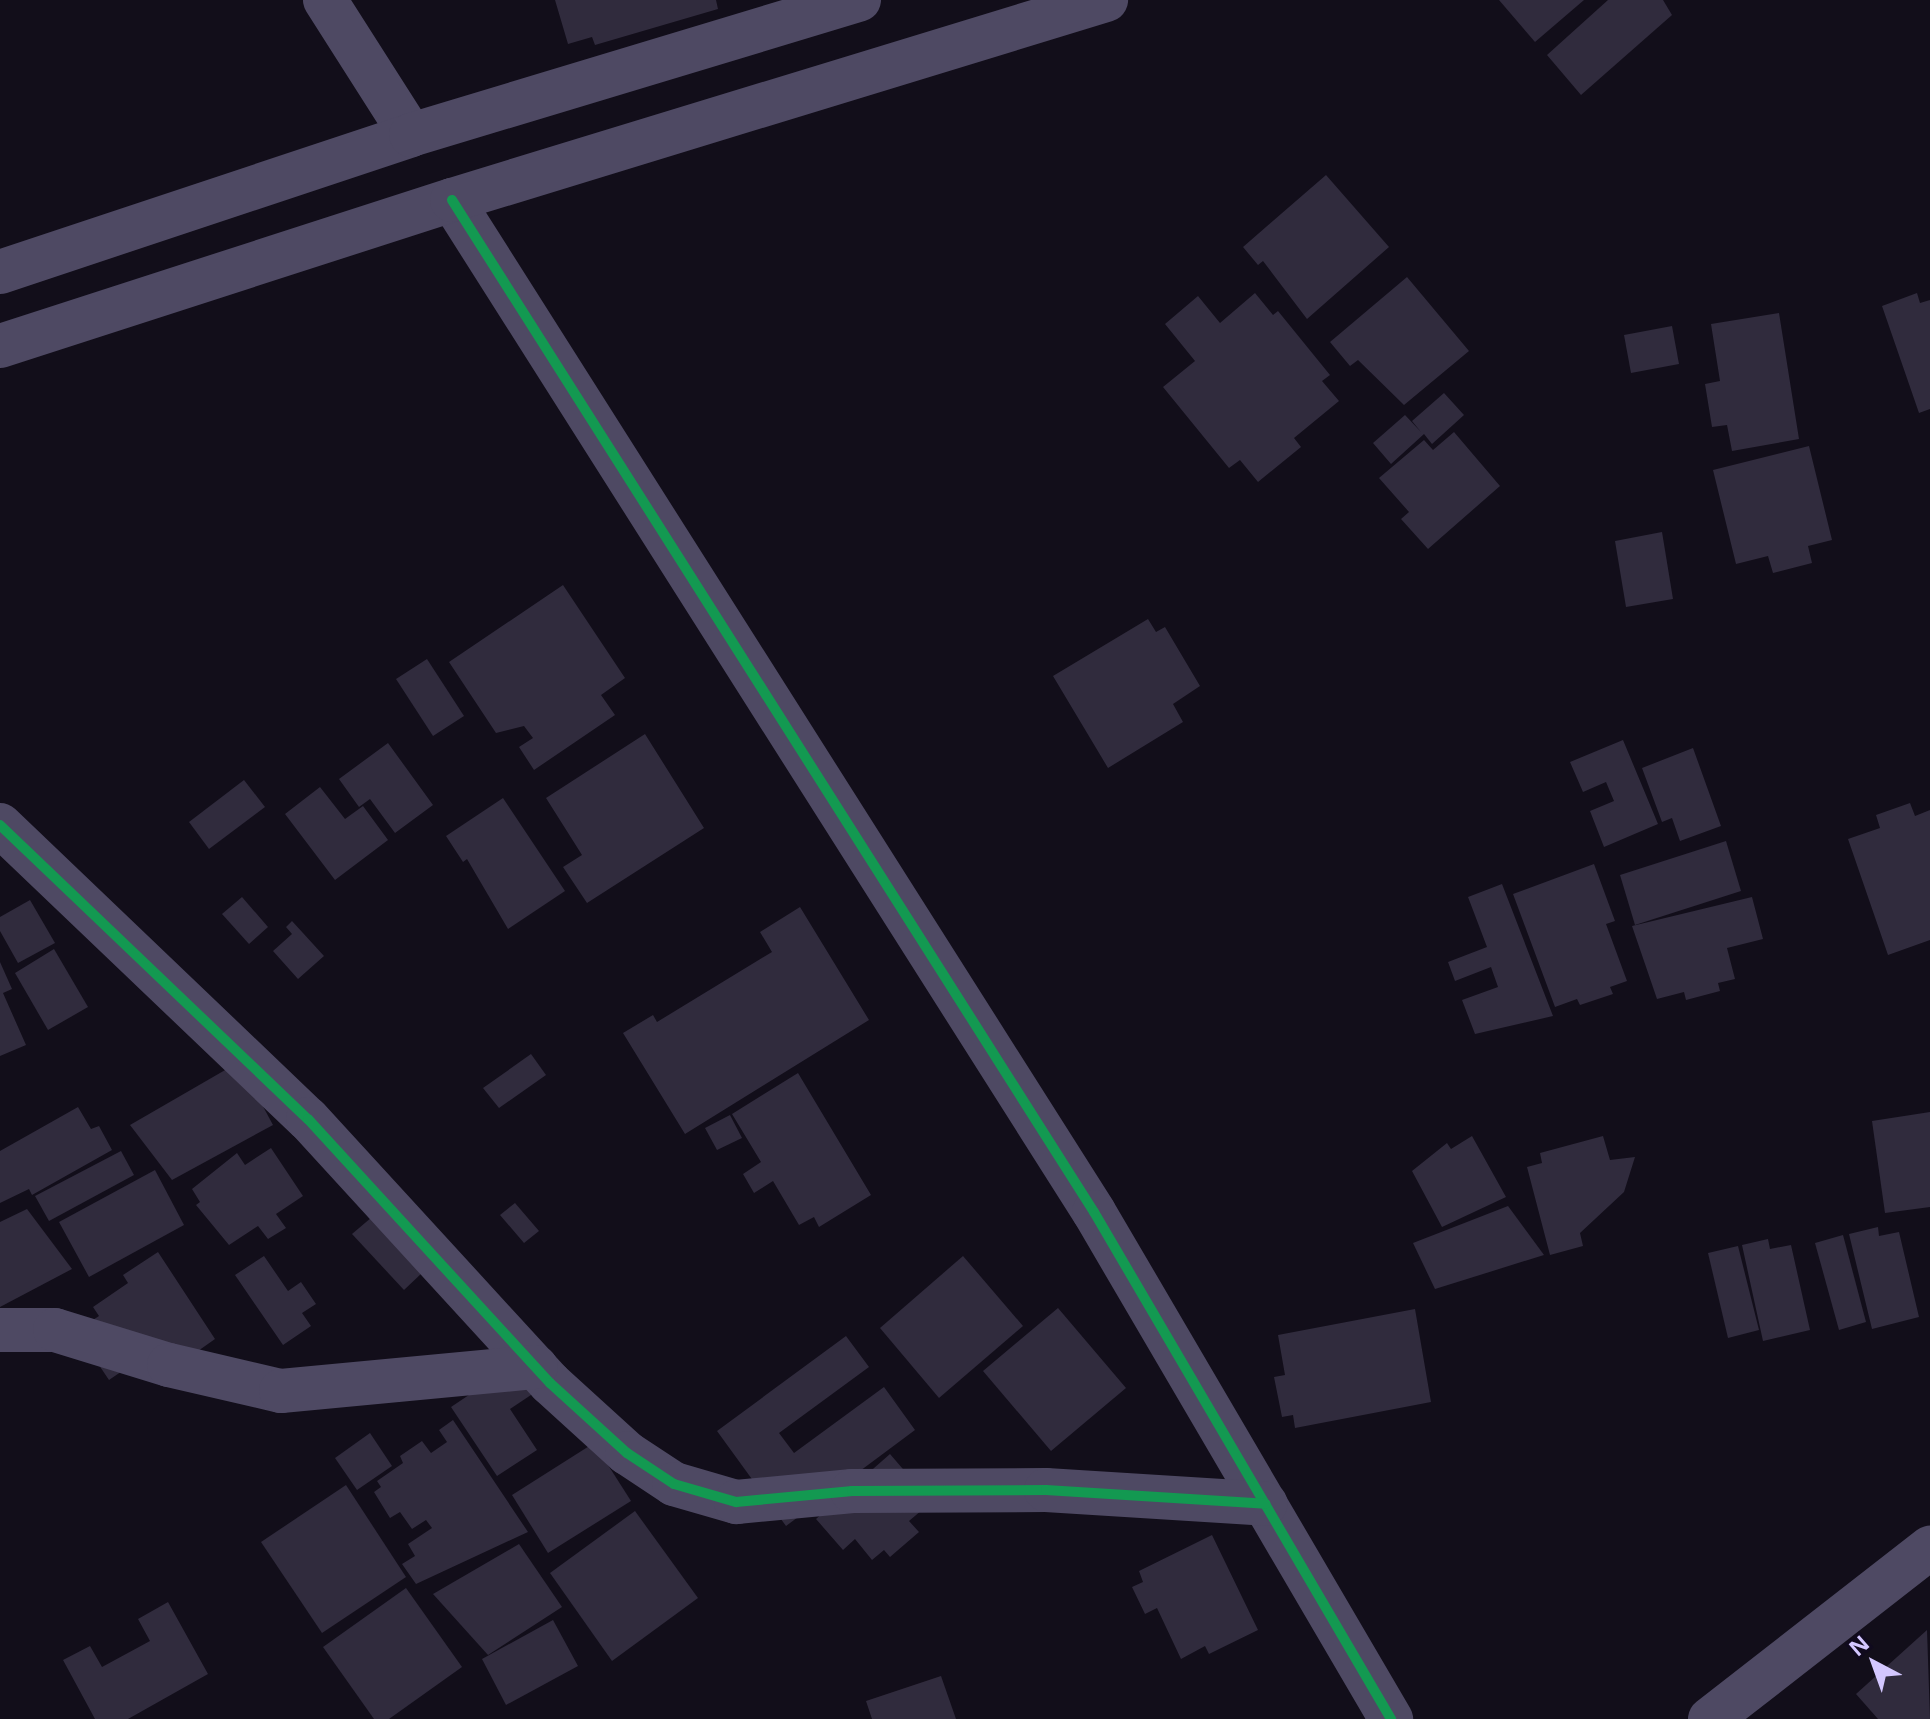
<!DOCTYPE html>
<style>
body{margin:0}
#map{position:relative;width:1930px;height:1719px;overflow:hidden;background:#120e1a;font-family:"Noto Sans",sans-serif}
div>[style]{position:absolute}
.building>*{inset:0;background:#302b3d}
.minor>*{height:44px;margin:-22px;padding:0 22px;transform-origin:22px;border-radius:22px;background:#4e4963}
.cycleway>*{height:10px;margin:-5px;padding:0 5px;transform-origin:5px;border-radius:5px;background:#139951}
span{translate:-50% -50%;white-space:nowrap;text-align:center;line-height:1.15;-webkit-text-stroke:7px #100a1e;paint-order:stroke}
.north{position:absolute;left:1834px;top:1623px;width:80px;height:80px;-webkit-text-stroke:6px #100a1e;paint-order:stroke;rotate:319deg;font-size:22px;font-weight:700;line-height:32px;text-align:center;color:#d3c7ff}
.north::after{content:'';display:block;margin:auto;width:28px;height:36px;background:#d3c7ff;clip-path:polygon(50% 0,100% 100%,50% 72%,0 100%)}
</style>
<div id="map">
<div class="building">
<i style="clip-path:polygon(555px 0,716px 0,718px 9px,595px 45px,592px 37px,568px 44px)"></i>
<i style="clip-path:polygon(1499px 0,1584px 0,1535px 42px)"></i>
<i style="clip-path:polygon(1608px 0,1663px 0,1672px 15px,1581px 95px,1547px 55px)"></i>
<i style="clip-path:polygon(1326px 175px,1389px 247px,1307px 319px,1263px 261px,1258px 265px,1243px 247px)"></i>
<i style="clip-path:polygon(1407px 277px,1469px 351px,1404px 405px,1358px 360px,1350px 366px,1330px 342px)"></i>
<i style="clip-path:polygon(1255px 293px,1273px 315px,1278px 311px,1330px 375px,1322px 381px,1339px 401px,1294px 438px,1301px 447px,1258px 482px,1240px 460px,1229px 468px,1163px 387px,1195px 361px,1165px 324px,1198px 296px,1220px 323px)"></i>
<i style="clip-path:polygon(1917px 293px,1920px 303px,1930px 300px,1930px 409px,1919px 413px,1882px 306px)"></i>
<i style="clip-path:polygon(1779px 313px,1799px 439px,1732px 451px,1727px 425px,1712px 427px,1705px 384px,1720px 381px,1711px 324px)"></i>
<i style="clip-path:polygon(1672px 326px,1679px 364px,1631px 373px,1624px 335px)"></i>
<i style="clip-path:polygon(1444px 393px,1464px 415px,1432px 444px,1424px 434px,1391px 464px,1373px 443px,1405px 415px,1421px 432px,1412px 421px)"></i>
<i style="clip-path:polygon(1454px 432px,1500px 486px,1428px 549px,1401px 519px,1409px 512px,1379px 478px,1424px 440px,1433px 450px)"></i>
<i style="clip-path:polygon(1809px 446px,1832px 540px,1808px 546px,1812px 563px,1773px 573px,1768px 556px,1736px 564px,1713px 470px)"></i>
<i style="clip-path:polygon(1662px 532px,1673px 599px,1626px 607px,1615px 541px)"></i>
<i style="clip-path:polygon(563px 585px,625px 678px,601px 695px,615px 715px,534px 770px,519px 747px,533px 738px,524px 726px,496px 733px,449px 662px)"></i>
<i style="clip-path:polygon(1148px 619px,1156px 632px,1165px 627px,1200px 686px,1173px 704px,1183px 722px,1108px 768px,1053px 676px)"></i>
<i style="clip-path:polygon(427px 659px,464px 716px,433px 736px,396px 679px)"></i>
<i style="clip-path:polygon(645px 734px,704px 828px,587px 903px,563px 867px,582px 855px,546px 798px)"></i>
<i style="clip-path:polygon(1623px 740px,1658px 824px,1604px 847px,1590px 811px,1614px 801px,1606px 782px,1583px 792px,1570px 762px)"></i>
<i style="clip-path:polygon(388px 743px,433px 805px,395px 833px,370px 799px,359px 807px,339px 779px)"></i>
<i style="clip-path:polygon(1693px 748px,1721px 826px,1680px 841px,1672px 818px,1662px 822px,1642px 768px)"></i>
<i style="clip-path:polygon(244px 780px,265px 807px,209px 849px,189px 822px)"></i>
<i style="clip-path:polygon(320px 787px,345px 819px,363px 806px,388px 840px,335px 880px,285px 814px)"></i>
<i style="clip-path:polygon(503px 798px,565px 891px,508px 929px,467px 859px,463px 862px,446px 836px)"></i>
<i style="clip-path:polygon(1910px 803px,1915px 816px,1930px 810px,1930px 940px,1888px 955px,1848px 839px,1880px 828px,1876px 815px)"></i>
<i style="clip-path:polygon(1726px 841px,1741px 891px,1635px 925px,1620px 875px)"></i>
<i style="clip-path:polygon(1594px 864px,1615px 921px,1606px 924px,1627px 981px,1610px 987px,1613px 994px,1580px 1005px,1577px 999px,1555px 1007px,1513px 894px)"></i>
<i style="clip-path:polygon(1502px 884px,1553px 1016px,1475px 1034px,1462px 1000px,1498px 987px,1491px 967px,1455px 981px,1448px 962px,1487px 947px,1468px 897px)"></i>
<i style="clip-path:polygon(242px 897px,268px 927px,249px 944px,222px 914px)"></i>
<i style="clip-path:polygon(1752px 897px,1763px 939px,1727px 948px,1735px 979px,1718px 983px,1720px 991px,1686px 1000px,1684px 992px,1657px 999px,1632px 926px)"></i>
<i style="clip-path:polygon(30px 900px,55px 943px,18px 963px,0 931px,0 917px)"></i>
<i style="clip-path:polygon(800px 907px,869px 1020px,685px 1134px,623px 1033px,653px 1015px,657px 1022px,772px 952px,760px 932px)"></i>
<i style="clip-path:polygon(292px 921px,324px 956px,298px 979px,273px 951px,292px 934px,286px 927px)"></i>
<i style="clip-path:polygon(54px 949px,88px 1007px,48px 1030px,15px 973px)"></i>
<i style="clip-path:polygon(0 962px,12px 989px,3px 993px,26px 1045px,0 1056px)"></i>
<i style="clip-path:polygon(531px 1054px,546px 1075px,499px 1108px,483px 1088px)"></i>
<i style="clip-path:polygon(239px 1062px,273px 1125px,172px 1180px,130px 1125px)"></i>
<i style="clip-path:polygon(798px 1073px,871px 1195px,819px 1227px,814px 1217px,799px 1225px,773px 1181px,754px 1193px,743px 1174px,761px 1162px,732px 1114px)"></i>
<i style="clip-path:polygon(78px 1107px,91px 1129px,99px 1126px,112px 1150px,32px 1195px,29px 1189px,0 1203px,0 1151px)"></i>
<i style="clip-path:polygon(1930px 1112px,1930px 1207px,1885px 1213px,1872px 1121px)"></i>
<i style="clip-path:polygon(730px 1115px,742px 1138px,717px 1150px,705px 1128px)"></i>
<i style="clip-path:polygon(1472px 1136px,1506px 1197px,1442px 1227px,1412px 1171px,1447px 1143px,1451px 1149px)"></i>
<i style="clip-path:polygon(1603px 1136px,1610px 1160px,1635px 1157px,1624px 1192px,1580px 1233px,1583px 1246px,1550px 1255px,1527px 1167px,1542px 1163px,1540px 1153px)"></i>
<i style="clip-path:polygon(271px 1148px,303px 1196px,276px 1214px,286px 1228px,268px 1239px,258px 1226px,229px 1245px,196px 1205px,200px 1202px,192px 1189px,237px 1153px,245px 1165px)"></i>
<i style="clip-path:polygon(121px 1151px,134px 1175px,49px 1221px,35px 1196px)"></i>
<i style="clip-path:polygon(155px 1170px,184px 1225px,89px 1277px,59px 1222px)"></i>
<i style="clip-path:polygon(515px 1203px,539px 1231px,524px 1243px,500px 1215px)"></i>
<i style="clip-path:polygon(1508px 1206px,1544px 1255px,1435px 1289px,1413px 1243px)"></i>
<i style="clip-path:polygon(27px 1209px,72px 1269px,0 1307px,0 1222px)"></i>
<i style="clip-path:polygon(372px 1217px,423px 1272px,404px 1290px,352px 1234px)"></i>
<i style="clip-path:polygon(1878px 1227px,1879px 1236px,1899px 1232px,1919px 1317px,1872px 1329px,1849px 1234px)"></i>
<i style="clip-path:polygon(1843px 1235px,1866px 1322px,1839px 1330px,1815px 1243px)"></i>
<i style="clip-path:polygon(1768px 1239px,1770px 1249px,1791px 1245px,1810px 1330px,1763px 1341px,1742px 1245px)"></i>
<i style="clip-path:polygon(1738px 1246px,1759px 1330px,1728px 1338px,1708px 1253px)"></i>
<i style="clip-path:polygon(158px 1252px,215px 1339px,181px 1363px,131px 1365px,109px 1380px,76px 1331px,99px 1316px,93px 1307px,128px 1283px,123px 1275px)"></i>
<i style="clip-path:polygon(264px 1256px,288px 1291px,301px 1282px,316px 1304px,302px 1313px,311px 1326px,283px 1345px,235px 1275px)"></i>
<i style="clip-path:polygon(963px 1256px,1023px 1326px,939px 1398px,880px 1328px)"></i>
<i style="clip-path:polygon(1058px 1308px,1126px 1388px,1051px 1451px,983px 1371px)"></i>
<i style="clip-path:polygon(1415px 1309px,1431px 1402px,1295px 1428px,1293px 1415px,1282px 1417px,1274px 1377px,1285px 1375px,1278px 1335px)"></i>
<i style="clip-path:polygon(846px 1336px,869px 1367px,779px 1433px,794px 1453px,884px 1387px,915px 1430px,786px 1526px,717px 1431px)"></i>
<i style="clip-path:polygon(524px 1358px,543px 1387px,510px 1409px,537px 1450px,497px 1476px,451px 1407px)"></i>
<i style="clip-path:polygon(453px 1420px,528px 1532px,416px 1584px,402px 1564px,415px 1556px,408px 1544px,432px 1528px,426px 1520px,412px 1529px,400px 1512px,390px 1518px,374px 1492px,381px 1487px,377px 1481px,403px 1463px,400px 1456px,422px 1441px,431px 1453px,447px 1442px,439px 1430px)"></i>
<i style="clip-path:polygon(370px 1433px,392px 1466px,357px 1490px,335px 1458px)"></i>
<i style="clip-path:polygon(594px 1443px,631px 1501px,548px 1553px,512px 1495px)"></i>
<i style="clip-path:polygon(890px 1454px,921px 1490px,922px 1510px,909px 1521px,919px 1532px,890px 1557px,884px 1550px,872px 1560px,855px 1539px,843px 1550px,816px 1519px)"></i>
<i style="clip-path:polygon(346px 1485px,406px 1577px,322px 1633px,261px 1542px)"></i>
<i style="clip-path:polygon(635px 1511px,698px 1598px,612px 1661px,550px 1573px)"></i>
<i style="clip-path:polygon(1212px 1535px,1258px 1630px,1209px 1654px,1205px 1646px,1181px 1659px,1157px 1608px,1145px 1614px,1132px 1587px,1143px 1582px,1139px 1571px)"></i>
<i style="clip-path:polygon(519px 1544px,562px 1607px,488px 1655px,433px 1594px)"></i>
<i style="clip-path:polygon(406px 1588px,462px 1667px,389px 1719px,374px 1719px,323px 1647px)"></i>
<i style="clip-path:polygon(168px 1602px,208px 1674px,128px 1719px,95px 1719px,63px 1660px,90px 1646px,102px 1667px,150px 1641px,138px 1619px)"></i>
<i style="clip-path:polygon(553px 1620px,578px 1666px,506px 1705px,482px 1659px)"></i>
<i style="clip-path:polygon(1927px 1630px,1930px 1719px,1878px 1719px,1856px 1694px)"></i>
<i style="clip-path:polygon(941px 1676px,956px 1719px,872px 1719px,866px 1701px)"></i>
</div>
<div class="minor">
<i style="left:325px;top:0;width:160px;rotate:57.5deg"></i>
<i style="left:452px;top:200px;width:1198px;rotate:57.61deg"></i>
<i style="left:1094px;top:1212px;width:588px;rotate:59.64deg"></i>
<i style="left:0;top:272px;width:433px;rotate:-18.4deg"></i>
<i style="left:411px;top:135px;width:468px;rotate:-16.8deg"></i>
<i style="left:0;top:346px;width:475px;rotate:-17.9deg"></i>
<i style="left:452px;top:200px;width:684px;rotate:-17deg"></i>
<i style="left:0;top:825px;width:426px;rotate:43.7deg"></i>
<i style="left:308px;top:1119px;width:358px;rotate:47.5deg"></i>
<i style="left:550px;top:1383px;width:104px;rotate:42.3deg"></i>
<i style="left:627px;top:1453px;width:56px;rotate:33.4deg"></i>
<i style="left:674px;top:1484px;width:65px;rotate:16.2deg"></i>
<i style="left:736px;top:1502px;width:117px;rotate:-5.4deg"></i>
<i style="left:852px;top:1491px;width:194px;rotate:-0.3deg"></i>
<i style="left:1046px;top:1490px;width:220px;rotate:3.6deg"></i>
<i style="left:0;top:1330px;width:55px"></i>
<i style="left:55px;top:1330px;width:119px;rotate:17.1deg"></i>
<i style="left:169px;top:1365px;width:115px;rotate:13.1deg"></i>
<i style="left:281px;top:1391px;width:256px;rotate:-5.4deg"></i>
<i style="left:1710px;top:1719px;width:279px;rotate:-37.9deg"></i>
</div>
<div class="cycleway">
<i style="left:452px;top:200px;width:1198px;rotate:57.61deg"></i>
<i style="left:1094px;top:1212px;width:588px;rotate:59.64deg"></i>
<i style="left:0;top:825px;width:426px;rotate:43.7deg"></i>
<i style="left:308px;top:1119px;width:358px;rotate:47.5deg"></i>
<i style="left:550px;top:1383px;width:104px;rotate:42.3deg"></i>
<i style="left:627px;top:1453px;width:56px;rotate:33.4deg"></i>
<i style="left:674px;top:1484px;width:65px;rotate:16.2deg"></i>
<i style="left:736px;top:1502px;width:117px;rotate:-5.4deg"></i>
<i style="left:852px;top:1491px;width:194px;rotate:-0.3deg"></i>
<i style="left:1046px;top:1490px;width:220px;rotate:3.6deg"></i>
</div>
<div class="north">N</div>
</div>
